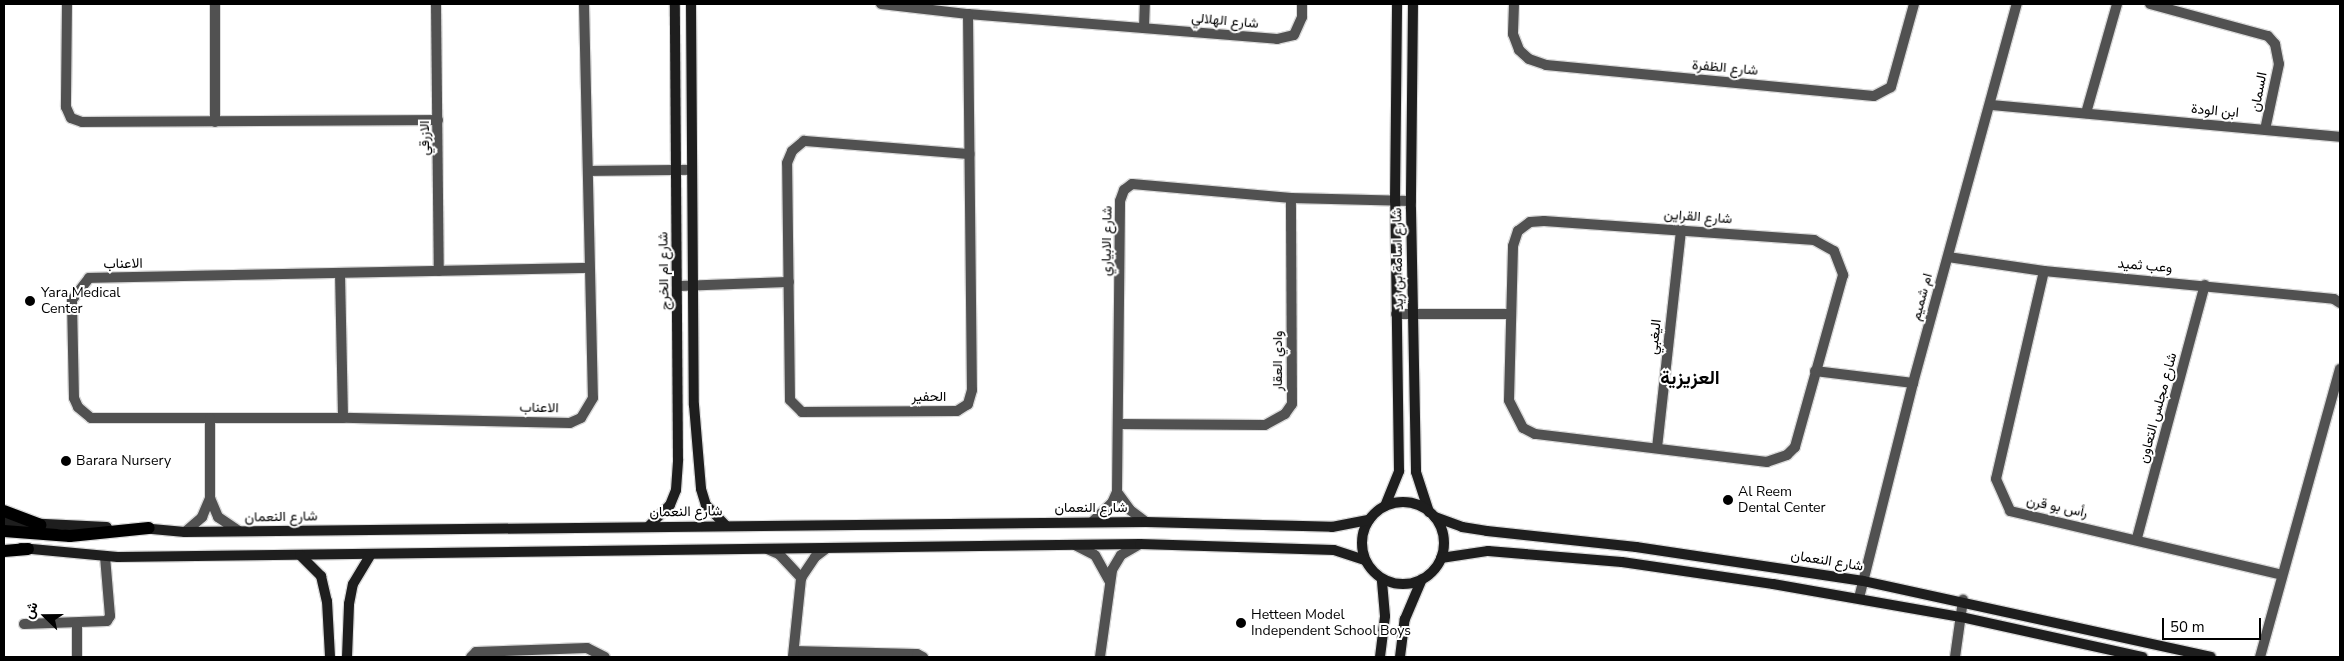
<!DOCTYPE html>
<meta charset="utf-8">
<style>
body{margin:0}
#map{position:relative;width:2344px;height:661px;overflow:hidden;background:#fff;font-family:"Nunito Sans",Vazirmatn,sans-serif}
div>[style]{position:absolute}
.roads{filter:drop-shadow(1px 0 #dbdbdb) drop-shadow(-1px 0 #dbdbdb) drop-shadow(0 1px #dbdbdb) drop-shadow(0 -1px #dbdbdb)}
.street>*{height:10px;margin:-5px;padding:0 5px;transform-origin:5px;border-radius:5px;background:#515151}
.secondary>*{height:10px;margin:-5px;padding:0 5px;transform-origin:5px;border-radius:5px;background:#1e1e1e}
.secondary>.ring{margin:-5px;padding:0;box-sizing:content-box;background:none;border:10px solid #1e1e1e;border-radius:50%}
.primary>*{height:12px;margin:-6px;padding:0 6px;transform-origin:6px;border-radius:6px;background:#000}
.dots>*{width:14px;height:14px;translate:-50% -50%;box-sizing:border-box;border:2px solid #fff;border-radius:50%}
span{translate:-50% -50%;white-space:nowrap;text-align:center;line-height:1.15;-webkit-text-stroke:4px #fff;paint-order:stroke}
.street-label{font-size:14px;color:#000}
.poi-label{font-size:14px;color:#000}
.left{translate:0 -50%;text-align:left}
.district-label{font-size:19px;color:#000;font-weight:700}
.frame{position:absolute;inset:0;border:5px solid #000;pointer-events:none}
.north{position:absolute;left:20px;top:591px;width:50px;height:50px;-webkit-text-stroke:4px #fff;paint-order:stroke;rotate:292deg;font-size:14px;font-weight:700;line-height:20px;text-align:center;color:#000}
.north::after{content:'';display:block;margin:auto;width:18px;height:22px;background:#000;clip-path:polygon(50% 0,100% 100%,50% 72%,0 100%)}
.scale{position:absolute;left:2162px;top:618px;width:99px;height:22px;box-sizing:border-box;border:2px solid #000;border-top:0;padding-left:6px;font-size:15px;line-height:18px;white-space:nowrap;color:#000;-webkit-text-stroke:4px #fff;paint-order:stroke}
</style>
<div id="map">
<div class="roads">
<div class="street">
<i style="left:67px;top:4px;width:103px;rotate:90.6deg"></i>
<i style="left:66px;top:107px;width:12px;rotate:66deg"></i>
<i style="left:71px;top:118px;width:12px;rotate:20deg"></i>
<i style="left:82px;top:122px;width:356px;rotate:-0.3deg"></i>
<i style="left:436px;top:4px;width:267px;rotate:89.4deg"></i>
<i style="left:584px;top:4px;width:394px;rotate:88.7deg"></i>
<i style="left:593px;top:398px;width:23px;rotate:121deg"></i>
<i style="left:581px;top:418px;width:12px;rotate:156deg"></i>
<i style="left:570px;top:423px;width:227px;rotate:-178.7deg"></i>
<i style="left:343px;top:418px;width:252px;rotate:180deg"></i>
<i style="left:91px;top:418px;width:17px;rotate:-140deg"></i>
<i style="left:78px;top:407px;width:10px;rotate:-114deg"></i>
<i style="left:74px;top:398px;width:98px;rotate:-91.2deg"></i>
<i style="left:72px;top:300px;width:28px;rotate:-52deg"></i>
<i style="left:89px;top:278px;width:500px;rotate:-1.15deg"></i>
<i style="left:881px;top:4px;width:88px;rotate:6.6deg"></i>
<i style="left:968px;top:14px;width:310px;rotate:4.6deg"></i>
<i style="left:1277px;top:39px;width:17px;rotate:-13deg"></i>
<i style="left:1294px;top:35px;width:20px;rotate:-66deg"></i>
<i style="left:1302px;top:17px;width:13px;rotate:-90deg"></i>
<i style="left:1514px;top:4px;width:30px;rotate:92deg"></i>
<i style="left:1513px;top:34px;width:17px;rotate:69deg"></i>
<i style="left:1519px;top:50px;width:13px;rotate:42deg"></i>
<i style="left:1529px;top:59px;width:18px;rotate:19deg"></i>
<i style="left:1546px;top:65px;width:329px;rotate:5.4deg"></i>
<i style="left:1874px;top:96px;width:19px;rotate:-28deg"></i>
<i style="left:1891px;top:87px;width:86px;rotate:-74.5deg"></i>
<i style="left:2150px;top:4px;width:122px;rotate:15.2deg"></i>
<i style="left:2268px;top:36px;width:11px;rotate:49deg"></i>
<i style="left:2275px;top:44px;width:20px;rotate:79deg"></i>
<i style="left:2279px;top:64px;width:67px;rotate:102deg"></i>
<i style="left:968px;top:14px;width:376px;rotate:89.4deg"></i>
<i style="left:972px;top:390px;width:15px;rotate:106deg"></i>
<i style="left:968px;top:404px;width:13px;rotate:148deg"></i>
<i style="left:957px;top:411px;width:155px;rotate:179.6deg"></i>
<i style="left:802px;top:412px;width:17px;rotate:-135deg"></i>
<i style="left:790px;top:400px;width:237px;rotate:-90.7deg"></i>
<i style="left:787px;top:163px;width:13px;rotate:-67deg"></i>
<i style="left:792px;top:151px;width:16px;rotate:-40deg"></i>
<i style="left:804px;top:141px;width:166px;rotate:4.5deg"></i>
<i style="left:1144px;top:28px;width:24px;rotate:-88deg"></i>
<i style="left:1991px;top:105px;width:350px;rotate:5.2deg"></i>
<i style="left:2086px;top:113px;width:113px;rotate:-74.1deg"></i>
<i style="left:215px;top:122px;width:118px;rotate:-90deg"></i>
<i style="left:588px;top:171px;width:104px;rotate:-0.6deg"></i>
<i style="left:1544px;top:221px;width:271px;rotate:4deg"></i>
<i style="left:1814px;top:240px;width:23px;rotate:29deg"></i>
<i style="left:1834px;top:251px;width:26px;rotate:69deg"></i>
<i style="left:1843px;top:275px;width:179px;rotate:105.6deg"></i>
<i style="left:1795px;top:447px;width:11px;rotate:135deg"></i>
<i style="left:1787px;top:455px;width:21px;rotate:161deg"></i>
<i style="left:1767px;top:462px;width:234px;rotate:-173.1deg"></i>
<i style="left:1535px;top:434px;width:13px;rotate:-153deg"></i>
<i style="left:1523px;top:428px;width:31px;rotate:-117deg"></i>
<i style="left:1509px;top:400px;width:154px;rotate:-88.5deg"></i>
<i style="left:1513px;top:246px;width:16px;rotate:-72deg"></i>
<i style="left:1518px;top:231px;width:15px;rotate:-37deg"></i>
<i style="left:1530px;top:222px;width:14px;rotate:-4deg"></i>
<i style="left:1948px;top:257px;width:97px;rotate:8.3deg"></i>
<i style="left:2044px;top:271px;width:291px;rotate:5.5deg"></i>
<i style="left:2334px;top:299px;width:7px;rotate:34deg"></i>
<i style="left:2044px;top:271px;width:213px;rotate:103deg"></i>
<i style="left:1996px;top:479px;width:35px;rotate:66deg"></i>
<i style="left:2010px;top:511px;width:279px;rotate:13.2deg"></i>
<i style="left:340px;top:273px;width:145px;rotate:88.8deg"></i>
<i style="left:678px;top:286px;width:111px;rotate:-2.1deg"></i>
<i style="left:1396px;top:314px;width:115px"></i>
<i style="left:1815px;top:371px;width:99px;rotate:7deg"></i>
<i style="left:1120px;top:424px;width:145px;rotate:0.4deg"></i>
<i style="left:1265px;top:425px;width:23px;rotate:-29deg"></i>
<i style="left:1285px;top:414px;width:12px;rotate:-55deg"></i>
<i style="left:1292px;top:404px;width:206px;rotate:-90.3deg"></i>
<i style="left:1657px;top:448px;width:220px;rotate:-83.7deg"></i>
<i style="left:1117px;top:492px;width:22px;rotate:54deg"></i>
<i style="left:1130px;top:510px;width:20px;rotate:37deg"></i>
<i style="left:210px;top:498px;width:21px;rotate:67deg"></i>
<i style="left:218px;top:517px;width:25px;rotate:34deg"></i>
<i style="left:1092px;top:522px;width:28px;rotate:-44deg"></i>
<i style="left:1112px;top:503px;width:12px;rotate:-66deg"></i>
<i style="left:1117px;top:492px;width:291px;rotate:-89.4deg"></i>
<i style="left:1120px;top:201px;width:12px;rotate:-70deg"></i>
<i style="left:1124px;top:190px;width:10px;rotate:-37deg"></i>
<i style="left:1132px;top:184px;width:160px;rotate:5deg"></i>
<i style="left:1291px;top:198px;width:120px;rotate:1.4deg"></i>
<i style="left:185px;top:532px;width:23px;rotate:-41deg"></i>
<i style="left:202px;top:517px;width:21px;rotate:-67deg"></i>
<i style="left:210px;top:498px;width:80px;rotate:-90deg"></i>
<i style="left:2137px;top:538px;width:262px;rotate:-75deg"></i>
<i style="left:1075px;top:545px;width:22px;rotate:27deg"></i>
<i style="left:1095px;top:555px;width:29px;rotate:61deg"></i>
<i style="left:767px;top:549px;width:13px;rotate:23deg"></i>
<i style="left:779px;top:554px;width:33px;rotate:47deg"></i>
<i style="left:1859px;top:598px;width:222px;rotate:-75.9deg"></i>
<i style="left:1913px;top:383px;width:393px;rotate:-74.7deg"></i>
<i style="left:24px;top:624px;width:83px;rotate:-2.1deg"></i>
<i style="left:107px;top:621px;width:6px;rotate:-59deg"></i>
<i style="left:110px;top:616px;width:60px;rotate:-94.8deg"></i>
<i style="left:77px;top:624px;width:33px;rotate:90deg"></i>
<i style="left:794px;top:651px;width:123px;rotate:1.4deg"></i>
<i style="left:917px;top:654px;width:7px;rotate:27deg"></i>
<i style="left:793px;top:656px;width:78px;rotate:-84.1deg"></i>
<i style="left:801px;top:578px;width:25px;rotate:-56deg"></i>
<i style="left:815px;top:557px;width:15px;rotate:-37deg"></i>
<i style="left:471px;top:657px;width:7px;rotate:-45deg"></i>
<i style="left:476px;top:652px;width:111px;rotate:-2.1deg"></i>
<i style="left:587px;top:648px;width:20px;rotate:27deg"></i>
<i style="left:1100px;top:657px;width:88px;rotate:-82.1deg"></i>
<i style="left:1112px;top:570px;width:17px;rotate:-59deg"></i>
<i style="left:1121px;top:555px;width:22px;rotate:-30deg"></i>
<i style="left:1955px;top:657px;width:58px;rotate:-82deg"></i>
<i style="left:2260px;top:657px;width:299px;rotate:-74.5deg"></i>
</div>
<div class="secondary">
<i style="left:691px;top:4px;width:401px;rotate:89.6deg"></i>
<i style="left:694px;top:405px;width:84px;rotate:85.2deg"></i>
<i style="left:701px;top:489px;width:17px;rotate:73deg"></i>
<i style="left:706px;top:505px;width:28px;rotate:46deg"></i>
<i style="left:1413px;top:4px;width:205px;rotate:90.6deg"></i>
<i style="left:1411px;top:209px;width:263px;rotate:88.9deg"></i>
<i style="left:1416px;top:472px;width:42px;rotate:72deg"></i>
<i class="ring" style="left:1362px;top:502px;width:72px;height:72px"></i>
<i style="left:1385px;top:506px;width:38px;rotate:-68deg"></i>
<i style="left:1399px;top:471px;width:270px;rotate:-90.8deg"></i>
<i style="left:1395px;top:201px;width:197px;rotate:-89.4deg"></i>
<i style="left:1435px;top:517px;width:29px;rotate:20deg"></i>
<i style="left:1462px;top:527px;width:25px;rotate:9deg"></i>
<i style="left:1487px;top:531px;width:150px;rotate:6.1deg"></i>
<i style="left:1636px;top:547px;width:230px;rotate:8.5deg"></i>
<i style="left:1863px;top:581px;width:356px;rotate:12.3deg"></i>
<i style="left:4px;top:522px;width:103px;rotate:2.8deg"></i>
<i style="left:648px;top:527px;width:31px;rotate:-45deg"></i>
<i style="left:670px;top:505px;width:16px;rotate:-68deg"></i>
<i style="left:676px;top:490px;width:31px;rotate:-86deg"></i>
<i style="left:678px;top:459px;width:455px;rotate:-90.4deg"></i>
<i style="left:141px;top:528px;width:44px;rotate:5.2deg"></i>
<i style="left:185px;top:532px;width:961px;rotate:-0.6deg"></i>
<i style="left:1146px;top:522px;width:186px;rotate:1.5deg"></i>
<i style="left:1332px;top:527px;width:38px;rotate:-11deg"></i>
<i style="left:21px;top:548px;width:97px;rotate:5.3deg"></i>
<i style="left:118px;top:557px;width:1022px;rotate:-0.73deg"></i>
<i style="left:1140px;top:544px;width:194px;rotate:1.8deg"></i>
<i style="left:1334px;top:550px;width:33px;rotate:18deg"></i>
<i style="left:300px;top:555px;width:30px;rotate:45deg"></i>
<i style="left:321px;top:576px;width:26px;rotate:77deg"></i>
<i style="left:327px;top:601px;width:56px;rotate:86.9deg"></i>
<i style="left:1441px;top:558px;width:48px;rotate:-8.5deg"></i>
<i style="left:1488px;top:551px;width:134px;rotate:4.7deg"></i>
<i style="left:1622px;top:562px;width:153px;rotate:8.3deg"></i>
<i style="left:1773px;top:584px;width:191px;rotate:10deg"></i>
<i style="left:1961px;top:617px;width:186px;rotate:12.4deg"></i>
<i style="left:347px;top:657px;width:53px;rotate:-87.8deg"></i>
<i style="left:349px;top:604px;width:20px;rotate:-79deg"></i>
<i style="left:353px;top:584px;width:33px;rotate:-59deg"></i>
<i style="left:1380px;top:657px;width:41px;rotate:-83deg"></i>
<i style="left:1385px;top:616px;width:37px;rotate:-95deg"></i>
<i style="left:1400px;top:657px;width:38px;rotate:-83deg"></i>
<i style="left:1405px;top:619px;width:43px;rotate:-67deg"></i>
</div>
<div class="primary">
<i style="left:4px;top:511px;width:39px;rotate:21deg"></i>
<i style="left:4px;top:531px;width:66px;rotate:4.3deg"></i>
<i style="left:70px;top:536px;width:79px;rotate:-5.8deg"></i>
<i style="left:4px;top:551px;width:24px;rotate:-5deg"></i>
</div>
</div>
<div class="dots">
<i style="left:30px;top:301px;background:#000"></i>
<i style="left:66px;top:461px;background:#000"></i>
<i style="left:1728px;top:500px;background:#000"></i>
<i style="left:1241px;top:623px;background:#000"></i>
</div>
<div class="street-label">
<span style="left:1225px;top:21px;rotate:5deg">شارع الهلالي</span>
<span style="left:1725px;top:68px;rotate:5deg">شارع الظفرة</span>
<span style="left:2259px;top:92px;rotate:-79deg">السمان</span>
<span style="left:2215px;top:111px;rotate:5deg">ابن الودة</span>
<span style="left:425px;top:138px;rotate:-90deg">الازرقي</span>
<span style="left:1698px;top:217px;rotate:4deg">شارع القراين</span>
<span style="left:1107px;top:241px;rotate:-89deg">شارع الابياري</span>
<span style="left:1398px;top:259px;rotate:-91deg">شارع اسامة بن زيد</span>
<span style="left:123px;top:264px;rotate:-1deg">الاعناب</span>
<span style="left:2145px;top:266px;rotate:5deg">وعب ثميد</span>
<span style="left:664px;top:271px;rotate:-91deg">شارع ام الخرج</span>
<span style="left:1922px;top:297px;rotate:-75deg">ام شميم</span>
<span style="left:1655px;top:337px;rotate:-84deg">اليغبي</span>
<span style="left:1278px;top:361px;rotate:-90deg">وادي العقار</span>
<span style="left:929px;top:397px">الحفير</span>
<span style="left:539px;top:408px;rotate:1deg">الاعناب</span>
<span style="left:2158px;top:408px;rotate:-75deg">شارع مجلس التعاون</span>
<span style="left:2057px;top:507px;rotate:12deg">رأس بو قرن</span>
<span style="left:1091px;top:508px">شارع النعمان</span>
<span style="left:686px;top:512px;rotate:-1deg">شارع النعمان</span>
<span style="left:281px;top:517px;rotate:-1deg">شارع النعمان</span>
<span style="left:1827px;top:561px;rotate:9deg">شارع النعمان</span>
</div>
<div class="poi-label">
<span class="left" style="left:41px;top:301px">Yara Medical<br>Center</span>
<span class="left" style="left:76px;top:461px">Barara Nursery</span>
<span class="left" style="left:1738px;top:500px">Al Reem<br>Dental Center</span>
<span class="left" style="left:1251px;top:623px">Hetteen Model<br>Independent School Boys</span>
</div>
<div class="district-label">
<span style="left:1690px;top:379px">العزيزية</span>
</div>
<div class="frame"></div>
<div class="north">ش</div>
<div class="scale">50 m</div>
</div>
